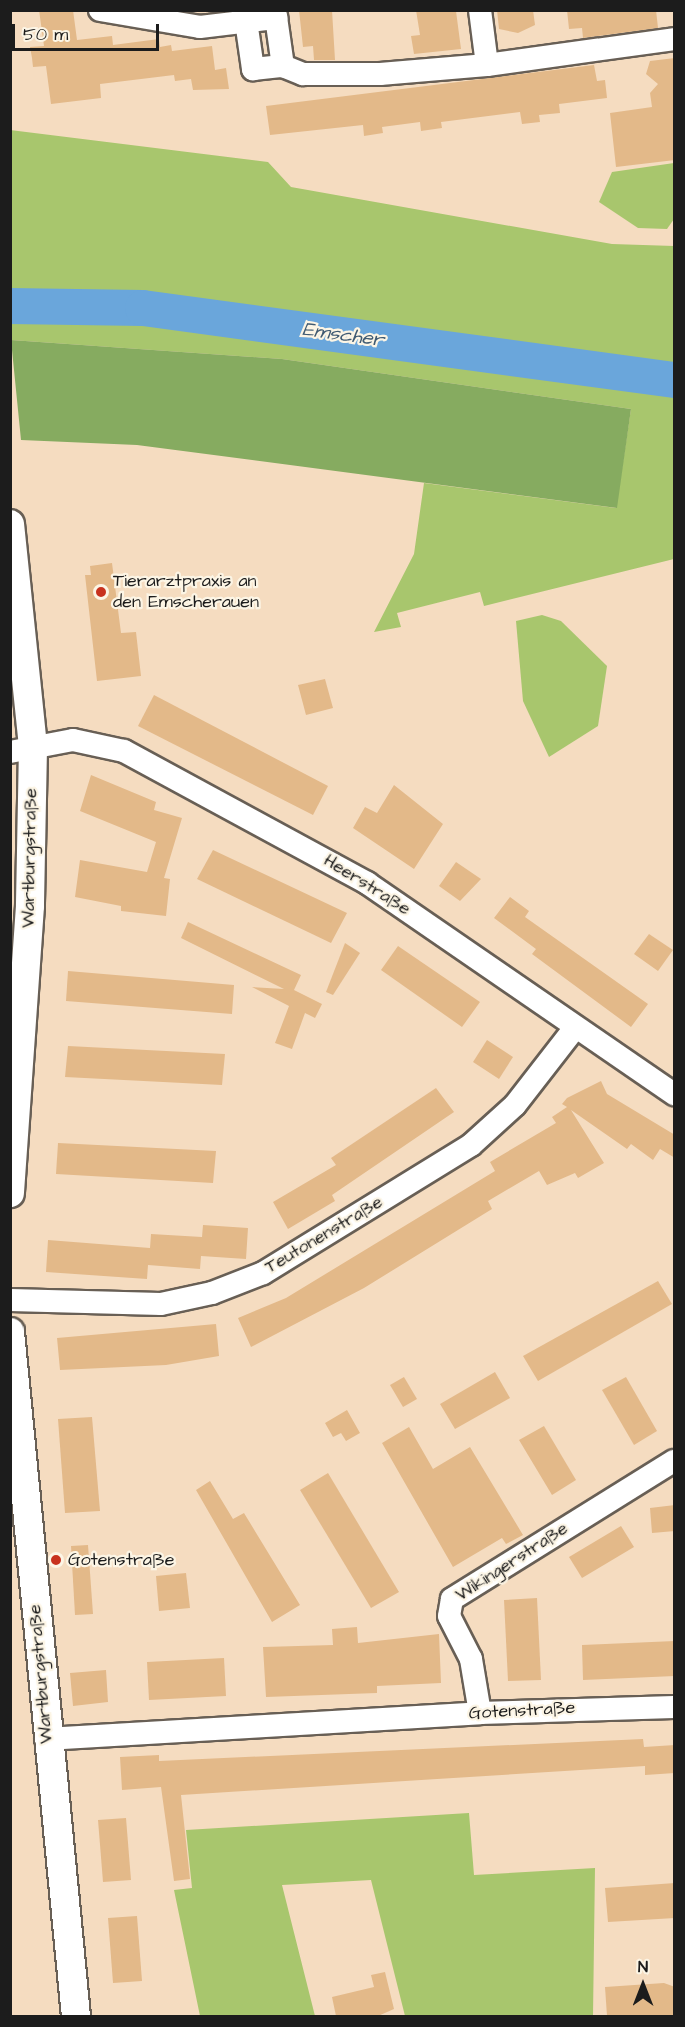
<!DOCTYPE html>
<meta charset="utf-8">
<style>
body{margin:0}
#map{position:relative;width:685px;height:2027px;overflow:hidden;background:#f5dcc0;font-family:"Architects Daughter",sans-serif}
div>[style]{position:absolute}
.green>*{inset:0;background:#a8c66d}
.forest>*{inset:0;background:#86ab60}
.river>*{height:36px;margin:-18px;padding:0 18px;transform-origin:18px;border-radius:18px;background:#6aa6db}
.building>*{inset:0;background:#e3b989}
.roads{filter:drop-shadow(2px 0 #685f55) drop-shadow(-2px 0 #685f55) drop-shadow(0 2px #685f55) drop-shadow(0 -2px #685f55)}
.minor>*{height:22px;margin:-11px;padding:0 11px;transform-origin:11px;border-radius:11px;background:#fff}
.major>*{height:28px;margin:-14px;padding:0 14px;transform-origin:14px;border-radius:14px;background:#fff}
.dots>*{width:16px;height:16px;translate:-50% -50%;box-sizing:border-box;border:3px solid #fcf5e5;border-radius:50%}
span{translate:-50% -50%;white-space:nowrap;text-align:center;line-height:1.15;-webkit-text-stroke:4.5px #fcf5e5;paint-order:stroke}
.poi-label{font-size:18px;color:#1c1c1c}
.left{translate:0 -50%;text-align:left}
.street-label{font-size:18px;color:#1c1c1c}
.water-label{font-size:20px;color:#3f5a72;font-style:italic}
.frame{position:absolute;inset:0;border:12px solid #1c1c1c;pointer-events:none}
.north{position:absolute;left:613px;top:1955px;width:60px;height:60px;-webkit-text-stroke:4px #fcf5e5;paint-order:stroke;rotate:0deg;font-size:16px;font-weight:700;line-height:24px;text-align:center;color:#1c1c1c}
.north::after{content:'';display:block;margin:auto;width:21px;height:27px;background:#1c1c1c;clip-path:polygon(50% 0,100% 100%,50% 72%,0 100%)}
.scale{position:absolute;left:12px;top:24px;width:147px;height:27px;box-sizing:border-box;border:3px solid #1c1c1c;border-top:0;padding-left:8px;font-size:18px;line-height:21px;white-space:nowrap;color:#1c1c1c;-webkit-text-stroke:4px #fcf5e5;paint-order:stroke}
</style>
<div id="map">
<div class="green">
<i style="clip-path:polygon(10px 130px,268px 162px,291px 187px,612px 244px,674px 246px,674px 559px,484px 606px,480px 592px,397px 613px,401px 627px,374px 632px,414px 554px,424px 483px,616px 508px,631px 409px,282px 359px,11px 340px)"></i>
<i style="clip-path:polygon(674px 163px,674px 219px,667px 229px,638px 228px,599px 202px,612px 172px)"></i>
<i style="clip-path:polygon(542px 615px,561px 621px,607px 666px,598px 726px,549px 757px,523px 701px,516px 621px)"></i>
<i style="clip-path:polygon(469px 1813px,474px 1875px,595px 1868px,593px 2016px,405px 2016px,371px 1880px,282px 1885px,315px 2016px,200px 2016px,174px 1890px,192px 1888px,186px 1830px)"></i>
</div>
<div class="forest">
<i style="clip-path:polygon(11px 340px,282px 359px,631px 409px,617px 508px,137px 445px,21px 440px)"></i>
</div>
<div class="river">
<i style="left:10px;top:306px;width:133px;rotate:0.9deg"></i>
<i style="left:143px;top:308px;width:536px;rotate:7.72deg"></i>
</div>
<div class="building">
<i style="clip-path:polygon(39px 10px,73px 10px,77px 40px,112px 36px,113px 45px,159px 39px,160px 47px,171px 45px,172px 51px,212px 46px,215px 70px,226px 68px,229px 89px,193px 90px,191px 79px,175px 81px,174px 75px,100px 84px,101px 98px,51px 104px,46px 66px,33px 67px,32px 58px,30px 47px,44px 46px)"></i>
<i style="clip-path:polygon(299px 10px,332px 10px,335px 60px,314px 60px,313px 46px,303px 47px)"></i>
<i style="clip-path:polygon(416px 10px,456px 11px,461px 49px,414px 54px,411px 36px,420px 35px)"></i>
<i style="clip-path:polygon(497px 10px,533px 10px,535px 25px,518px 33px,499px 29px)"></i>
<i style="clip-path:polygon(567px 10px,656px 10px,658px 28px,583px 38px,582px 28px,569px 29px)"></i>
<i style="clip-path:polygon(675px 58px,675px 160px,616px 167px,610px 113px,652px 107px,650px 93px,658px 84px,646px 74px,650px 61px)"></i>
<i style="clip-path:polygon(594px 65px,597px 81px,605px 80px,607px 98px,559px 104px,560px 113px,539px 115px,540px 122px,522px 124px,520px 112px,441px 122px,442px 128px,421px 131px,420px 122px,382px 127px,383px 133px,364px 136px,363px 125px,270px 135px,266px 106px)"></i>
<i style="clip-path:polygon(112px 563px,121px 633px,136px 632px,141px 676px,97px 681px,85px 575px,91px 575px,90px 566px)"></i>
<i style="clip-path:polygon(325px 679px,333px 708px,306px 715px,298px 685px)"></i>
<i style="clip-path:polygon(154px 695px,328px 786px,313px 815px,138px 726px)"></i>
<i style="clip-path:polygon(91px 775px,156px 802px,154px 810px,182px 818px,164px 878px,170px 879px,166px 916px,121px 911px,121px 906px,75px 897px,80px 860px,147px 872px,156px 842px,80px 811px)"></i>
<i style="clip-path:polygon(394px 785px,443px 824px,414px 869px,353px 828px,365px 807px,377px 813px)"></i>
<i style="clip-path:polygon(213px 850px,347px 913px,331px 943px,197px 879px)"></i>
<i style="clip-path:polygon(456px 862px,481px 879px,460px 901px,439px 886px)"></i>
<i style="clip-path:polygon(510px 897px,529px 911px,525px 917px,648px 1004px,631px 1027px,532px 954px,536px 949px,494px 918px)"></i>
<i style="clip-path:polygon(188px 922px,301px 975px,294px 990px,322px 1004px,315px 1018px,305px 1013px,292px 1049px,275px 1043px,289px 1006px,252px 987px,284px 989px,181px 938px)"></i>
<i style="clip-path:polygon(649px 934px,673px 950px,658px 971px,634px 954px)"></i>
<i style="clip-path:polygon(345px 943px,360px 953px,333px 995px,326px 992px)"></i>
<i style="clip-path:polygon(398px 946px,480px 1002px,462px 1027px,381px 970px)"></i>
<i style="clip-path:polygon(68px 971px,234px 985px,232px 1014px,66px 1001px)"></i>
<i style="clip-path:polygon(487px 1040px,513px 1057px,499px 1079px,473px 1062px)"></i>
<i style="clip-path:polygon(68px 1046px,225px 1054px,222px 1085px,65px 1077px)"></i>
<i style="clip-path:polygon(601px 1081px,607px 1094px,675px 1135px,675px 1158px,660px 1149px,653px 1160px,631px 1144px,627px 1149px,571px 1110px,604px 1163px,578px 1178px,575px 1173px,547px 1185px,539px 1171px,488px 1201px,492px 1209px,364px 1288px,251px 1347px,238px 1318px,286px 1298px,495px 1171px,490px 1162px,556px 1123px,552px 1117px,567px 1107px,562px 1104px,567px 1098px)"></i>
<i style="clip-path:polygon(436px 1088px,454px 1112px,332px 1195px,335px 1201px,288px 1229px,273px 1202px,336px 1165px,331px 1158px)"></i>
<i style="clip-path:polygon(58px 1143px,216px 1151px,213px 1183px,56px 1174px)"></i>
<i style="clip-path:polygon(203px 1225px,248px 1228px,246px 1259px,201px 1256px,200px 1269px,148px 1265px,147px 1279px,46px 1272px,48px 1240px,150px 1248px,151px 1234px,202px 1237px)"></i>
<i style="clip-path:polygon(658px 1281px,672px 1304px,538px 1381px,523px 1356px)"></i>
<i style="clip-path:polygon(216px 1324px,219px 1356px,166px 1365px,60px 1370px,57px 1338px)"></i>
<i style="clip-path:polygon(495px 1372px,510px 1398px,455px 1429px,440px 1404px)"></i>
<i style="clip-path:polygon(404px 1377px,417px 1399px,403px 1407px,390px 1385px)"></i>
<i style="clip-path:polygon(626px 1377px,657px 1431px,634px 1445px,602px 1390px)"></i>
<i style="clip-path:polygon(347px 1410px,360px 1433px,346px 1441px,341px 1433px,333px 1437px,325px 1423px)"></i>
<i style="clip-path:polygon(92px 1417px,100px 1511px,65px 1513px,58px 1419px)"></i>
<i style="clip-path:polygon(544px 1426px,576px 1480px,552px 1495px,519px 1440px)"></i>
<i style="clip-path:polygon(409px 1427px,433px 1469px,470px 1447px,523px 1535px,506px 1544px,502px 1538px,453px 1567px,382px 1443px)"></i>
<i style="clip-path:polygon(328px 1473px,399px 1592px,371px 1608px,300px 1490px)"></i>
<i style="clip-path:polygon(210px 1481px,233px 1519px,244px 1513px,300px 1605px,272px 1622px,196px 1490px)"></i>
<i style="clip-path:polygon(675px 1505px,675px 1531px,652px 1533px,650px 1508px)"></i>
<i style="clip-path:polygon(621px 1526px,634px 1547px,582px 1578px,569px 1557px)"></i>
<i style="clip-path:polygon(88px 1545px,93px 1614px,75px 1615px,71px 1546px)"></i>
<i style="clip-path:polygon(186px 1573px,190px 1608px,159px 1611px,156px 1576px)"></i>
<i style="clip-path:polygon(537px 1598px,541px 1680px,508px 1681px,504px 1600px)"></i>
<i style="clip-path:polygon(357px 1627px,358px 1643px,439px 1634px,441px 1683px,377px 1686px,377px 1693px,266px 1697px,263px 1647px,333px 1645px,332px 1629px)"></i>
<i style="clip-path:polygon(675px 1641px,675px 1676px,583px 1680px,582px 1645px)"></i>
<i style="clip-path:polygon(224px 1658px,226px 1696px,149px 1700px,147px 1662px)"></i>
<i style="clip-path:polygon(106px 1670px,108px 1702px,73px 1706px,70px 1673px)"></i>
<i style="clip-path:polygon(643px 1739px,644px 1747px,675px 1745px,675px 1773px,645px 1775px,645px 1766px,181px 1795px,190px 1879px,174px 1881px,161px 1787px,122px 1790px,120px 1757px,159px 1755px,159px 1761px)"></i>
<i style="clip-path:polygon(126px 1818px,131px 1880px,103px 1882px,98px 1820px)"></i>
<i style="clip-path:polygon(675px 1883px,675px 1918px,608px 1922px,605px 1888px)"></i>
<i style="clip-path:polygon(137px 1916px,142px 1981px,113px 1983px,108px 1918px)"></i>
<i style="clip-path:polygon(385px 1972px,394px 2009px,378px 2016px,336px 2016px,332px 1997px,374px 1987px,371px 1975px)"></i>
<i style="clip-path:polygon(664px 1983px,675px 1987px,675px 2016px,607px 2016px,605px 1987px)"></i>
</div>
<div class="roads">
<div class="minor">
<i style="left:100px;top:10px;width:101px;rotate:9.6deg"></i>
<i style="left:200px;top:27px;width:77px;rotate:-6.8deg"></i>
<i style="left:275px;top:10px;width:57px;rotate:81.9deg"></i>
<i style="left:283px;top:66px;width:22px;rotate:22deg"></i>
<i style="left:303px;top:74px;width:77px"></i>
<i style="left:380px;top:74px;width:107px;rotate:-4.8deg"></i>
<i style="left:487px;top:65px;width:189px;rotate:-7.9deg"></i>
<i style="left:480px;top:10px;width:55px;rotate:82.7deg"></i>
<i style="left:246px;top:21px;width:49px;rotate:81.7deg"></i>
<i style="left:253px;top:69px;width:30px;rotate:-6deg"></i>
<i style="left:10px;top:752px;width:64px;rotate:-10.8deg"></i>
<i style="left:73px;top:740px;width:52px;rotate:12.2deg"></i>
<i style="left:124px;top:751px;width:277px;rotate:28.5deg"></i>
<i style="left:367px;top:883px;width:373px;rotate:34.5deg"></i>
<i style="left:10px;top:1300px;width:151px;rotate:1.5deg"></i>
<i style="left:161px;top:1304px;width:52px;rotate:-12.2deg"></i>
<i style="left:212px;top:1293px;width:55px;rotate:-21.4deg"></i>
<i style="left:263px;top:1273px;width:244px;rotate:-31.6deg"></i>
<i style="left:471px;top:1145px;width:59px;rotate:-42.3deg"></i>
<i style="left:515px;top:1105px;width:96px;rotate:-52.2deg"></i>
<i style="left:480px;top:1713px;width:55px;rotate:-99.5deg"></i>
<i style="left:471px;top:1659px;width:48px;rotate:-117.1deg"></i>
<i style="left:449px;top:1616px;width:17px;rotate:-80deg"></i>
<i style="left:452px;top:1599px;width:261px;rotate:-31.9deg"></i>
<i style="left:46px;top:1739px;width:435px;rotate:-3.4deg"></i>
<i style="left:480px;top:1713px;width:194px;rotate:-1.8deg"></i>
</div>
<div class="major">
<i style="left:10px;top:524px;width:224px;rotate:84.1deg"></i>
<i style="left:33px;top:747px;width:159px;rotate:91.1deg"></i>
<i style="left:30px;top:906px;width:288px;rotate:94deg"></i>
<i style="left:10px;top:1332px;width:687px;rotate:84.49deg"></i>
</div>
</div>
<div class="dots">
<i style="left:101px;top:592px;background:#c8321e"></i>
<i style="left:56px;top:1560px;background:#c8321e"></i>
</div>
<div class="poi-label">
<span class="left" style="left:113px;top:592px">Tierarztpraxis an<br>den Emscherauen</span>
<span class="left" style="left:68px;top:1560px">Gotenstraße</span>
</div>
<div class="street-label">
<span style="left:30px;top:858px;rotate:-89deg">Wartburgstraße</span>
<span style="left:367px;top:885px;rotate:32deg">Heerstraße</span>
<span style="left:324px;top:1235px;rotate:-31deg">Teutonenstraße</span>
<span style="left:512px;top:1562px;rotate:-33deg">Wikingerstraße</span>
<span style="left:41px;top:1674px;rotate:-95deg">Wartburgstraße</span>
<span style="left:522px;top:1711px;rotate:-3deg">Gotenstraße</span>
</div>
<div class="water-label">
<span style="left:343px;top:335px;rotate:8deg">Emscher</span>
</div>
<div class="frame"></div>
<div class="north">N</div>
<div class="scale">50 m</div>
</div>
